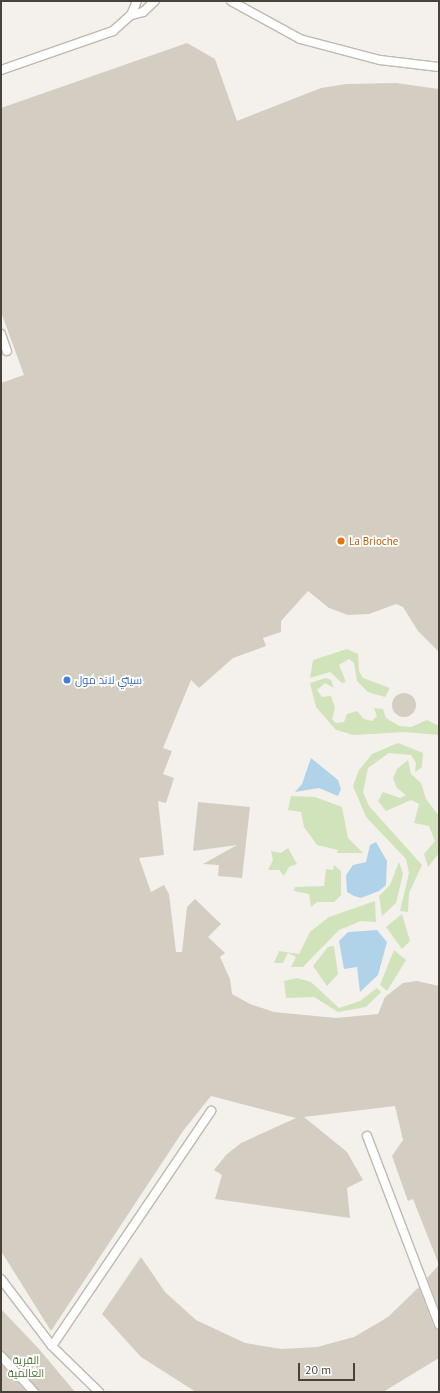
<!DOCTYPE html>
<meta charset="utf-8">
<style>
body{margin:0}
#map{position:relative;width:440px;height:1393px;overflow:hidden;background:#f4f1ec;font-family:"PT Sans",Cairo,sans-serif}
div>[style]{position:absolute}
.green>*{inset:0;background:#d1e3ba}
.water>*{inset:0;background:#b0d3e9}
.building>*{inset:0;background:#d4cdc2}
.round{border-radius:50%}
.roads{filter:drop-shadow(1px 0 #bfb9af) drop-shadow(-1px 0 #bfb9af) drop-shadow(0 1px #bfb9af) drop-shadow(0 -1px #bfb9af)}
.lane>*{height:8px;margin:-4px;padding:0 4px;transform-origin:4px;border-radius:4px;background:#fff}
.dots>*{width:11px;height:11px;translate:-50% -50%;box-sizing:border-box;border:2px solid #fff;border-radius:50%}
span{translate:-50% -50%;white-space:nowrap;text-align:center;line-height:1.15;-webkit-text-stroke:3.5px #fff;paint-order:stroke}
.food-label{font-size:11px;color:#c56008}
.left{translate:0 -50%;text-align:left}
.shop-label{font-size:11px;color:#366cbe}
.park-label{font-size:11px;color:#4d7333}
.frame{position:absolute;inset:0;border:2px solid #48423a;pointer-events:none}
.scale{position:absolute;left:298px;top:1363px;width:57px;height:18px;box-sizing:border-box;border:2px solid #48423a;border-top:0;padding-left:5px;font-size:12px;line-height:14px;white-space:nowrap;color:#48423a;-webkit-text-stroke:3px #fff;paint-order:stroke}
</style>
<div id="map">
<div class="green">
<i style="clip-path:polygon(347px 649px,358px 654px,359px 671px,363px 678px,390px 688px,385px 697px,368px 692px,357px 681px,354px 663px,349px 659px,339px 665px,346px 682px,342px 683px,330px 672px,310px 678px,313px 660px)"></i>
<i style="clip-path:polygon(326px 678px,331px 680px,334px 688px,325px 683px,317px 690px,322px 697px,331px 696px,335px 708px,332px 719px,336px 723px,344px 722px,347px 714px,357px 711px,364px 719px,372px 721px,377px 716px,374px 708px,383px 709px,386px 718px,399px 726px,411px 727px,427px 720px,439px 726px,439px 735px,405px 732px,354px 735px,336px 730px,316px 707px,310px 683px)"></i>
<i style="clip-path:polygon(398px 743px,423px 753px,422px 767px,415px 772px,416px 763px,411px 755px,389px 753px,368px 768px,363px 792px,369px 806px,422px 865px,409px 893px,408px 912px,400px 911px,409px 873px,406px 859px,366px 817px,353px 786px,359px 770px,372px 754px)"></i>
<i style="clip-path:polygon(408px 760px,411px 774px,421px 783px,426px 799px,439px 816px,439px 853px,428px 867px,424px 854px,435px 841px,429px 826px,414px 823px,419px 804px,411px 800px,386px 811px,378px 801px,383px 792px,400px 798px,406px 795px,397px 788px,393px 778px,397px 769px)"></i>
<i style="clip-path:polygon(291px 796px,315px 797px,342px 807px,348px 838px,363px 853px,337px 853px,338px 850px,317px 845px,304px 827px,301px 812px,288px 810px)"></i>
<i style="clip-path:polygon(288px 848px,297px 864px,289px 867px,284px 876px,279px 870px,268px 870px,273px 860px,271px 851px,281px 853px)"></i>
<i style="clip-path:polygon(399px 862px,403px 874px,396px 903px,382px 916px,379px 896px,390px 885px)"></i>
<i style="clip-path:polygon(334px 865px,341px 871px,341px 895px,334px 902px,317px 902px,311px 907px,309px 894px,294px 891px,295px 887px,324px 886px,326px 869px,333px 870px)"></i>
<i style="clip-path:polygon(375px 901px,376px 922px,361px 921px,339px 930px,303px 967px,291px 967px,296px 957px,288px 953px,283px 963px,274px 963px,279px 951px,299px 954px,310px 932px,329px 917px)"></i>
<i style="clip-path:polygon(402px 914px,410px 941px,402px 949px,386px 927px)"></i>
<i style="clip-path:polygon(334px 946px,338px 974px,327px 986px,313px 966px,328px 947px)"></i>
<i style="clip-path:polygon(394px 950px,406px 960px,387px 991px,380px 985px)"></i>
<i style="clip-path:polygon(297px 978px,311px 982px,339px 1008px,360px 1001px,377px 988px,381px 992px,366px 1007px,338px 1012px,314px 997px,286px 998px,284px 981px)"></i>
</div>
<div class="water">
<i style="clip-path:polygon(311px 758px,338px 780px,341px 789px,338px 796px,319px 788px,295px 792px,302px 784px)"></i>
<i style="clip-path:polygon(376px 842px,387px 861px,386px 885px,379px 891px,361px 898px,354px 896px,347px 892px,346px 875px,353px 865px,366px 862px,370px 845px)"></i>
<i style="clip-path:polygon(377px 930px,387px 942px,378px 975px,360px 992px,357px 967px,344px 969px,339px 941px,348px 932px)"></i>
</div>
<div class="building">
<i style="clip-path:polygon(187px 43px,215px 59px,237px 121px,321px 88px,346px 84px,396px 83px,439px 89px,439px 652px,418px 631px,403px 607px,396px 604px,369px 614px,348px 615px,329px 608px,308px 591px,281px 621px,281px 632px,263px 638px,266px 646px,233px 658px,199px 688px,191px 680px,163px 748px,172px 751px,163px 774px,174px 778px,166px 803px,158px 801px,164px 855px,139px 858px,151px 892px,164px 885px,169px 894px,176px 952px,182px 952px,187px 907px,195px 899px,221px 924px,208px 937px,225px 953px,220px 957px,230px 979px,232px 994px,250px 1004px,274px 1012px,336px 1018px,378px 1014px,385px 997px,403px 983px,417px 981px,439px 986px,439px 1310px,427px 1278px,439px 1265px,413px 1199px,408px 1201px,392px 1156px,403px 1140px,395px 1106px,304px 1117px,347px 1152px,363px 1180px,347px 1188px,350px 1218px,215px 1199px,222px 1175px,214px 1170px,226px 1155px,241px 1143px,296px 1118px,211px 1096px,183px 1131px,51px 1331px,1px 1251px,1px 383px,24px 375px,1px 312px,1px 108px)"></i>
<i class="round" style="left:392px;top:693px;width:24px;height:24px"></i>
<i style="clip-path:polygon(198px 802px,250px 807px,242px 878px,218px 876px,219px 865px,203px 864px,237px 845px,193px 851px)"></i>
<i style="clip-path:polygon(141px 1257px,165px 1292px,196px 1320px,245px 1343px,281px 1349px,317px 1347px,354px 1337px,388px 1317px,419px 1287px,434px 1327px,439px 1330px,439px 1358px,383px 1392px,196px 1392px,141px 1357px,102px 1314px)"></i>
<i style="clip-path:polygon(1px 1309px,39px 1349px,75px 1392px,39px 1392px,1px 1351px)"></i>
<i style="clip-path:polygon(1px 1364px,27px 1392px,1px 1392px)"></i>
</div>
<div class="roads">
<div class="lane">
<i style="left:231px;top:1px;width:79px;rotate:28.8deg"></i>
<i style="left:300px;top:39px;width:83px;rotate:14.7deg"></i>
<i style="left:380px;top:60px;width:59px;rotate:6.8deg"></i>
<i style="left:131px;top:15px;width:12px;rotate:-14deg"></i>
<i style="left:143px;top:12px;width:16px;rotate:-43deg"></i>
<i style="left:1px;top:70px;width:119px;rotate:-19.2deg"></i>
<i style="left:113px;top:31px;width:24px;rotate:-42deg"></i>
<i style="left:131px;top:15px;width:15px;rotate:-67deg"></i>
<i style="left:1px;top:334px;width:18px;rotate:71deg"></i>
<i style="left:367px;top:1136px;width:202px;rotate:69.1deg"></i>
<i style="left:1px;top:1279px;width:84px;rotate:52.7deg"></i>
<i style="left:52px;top:1346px;width:66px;rotate:44.4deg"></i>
<i style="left:52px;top:1346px;width:284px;rotate:-55.9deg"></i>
<i style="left:1px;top:1356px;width:49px;rotate:47.5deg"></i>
</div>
</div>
<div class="dots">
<i style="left:341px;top:541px;background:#e8710a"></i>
<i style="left:67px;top:680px;background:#3f7fe0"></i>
</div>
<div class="food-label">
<span class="left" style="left:349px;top:541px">La Brioche</span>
</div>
<div class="shop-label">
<span class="left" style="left:75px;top:680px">سيتي لاند مول</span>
</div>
<div class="park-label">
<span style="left:26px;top:1367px">القرية<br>العالمية</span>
</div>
<div class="frame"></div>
<div class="scale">20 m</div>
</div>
